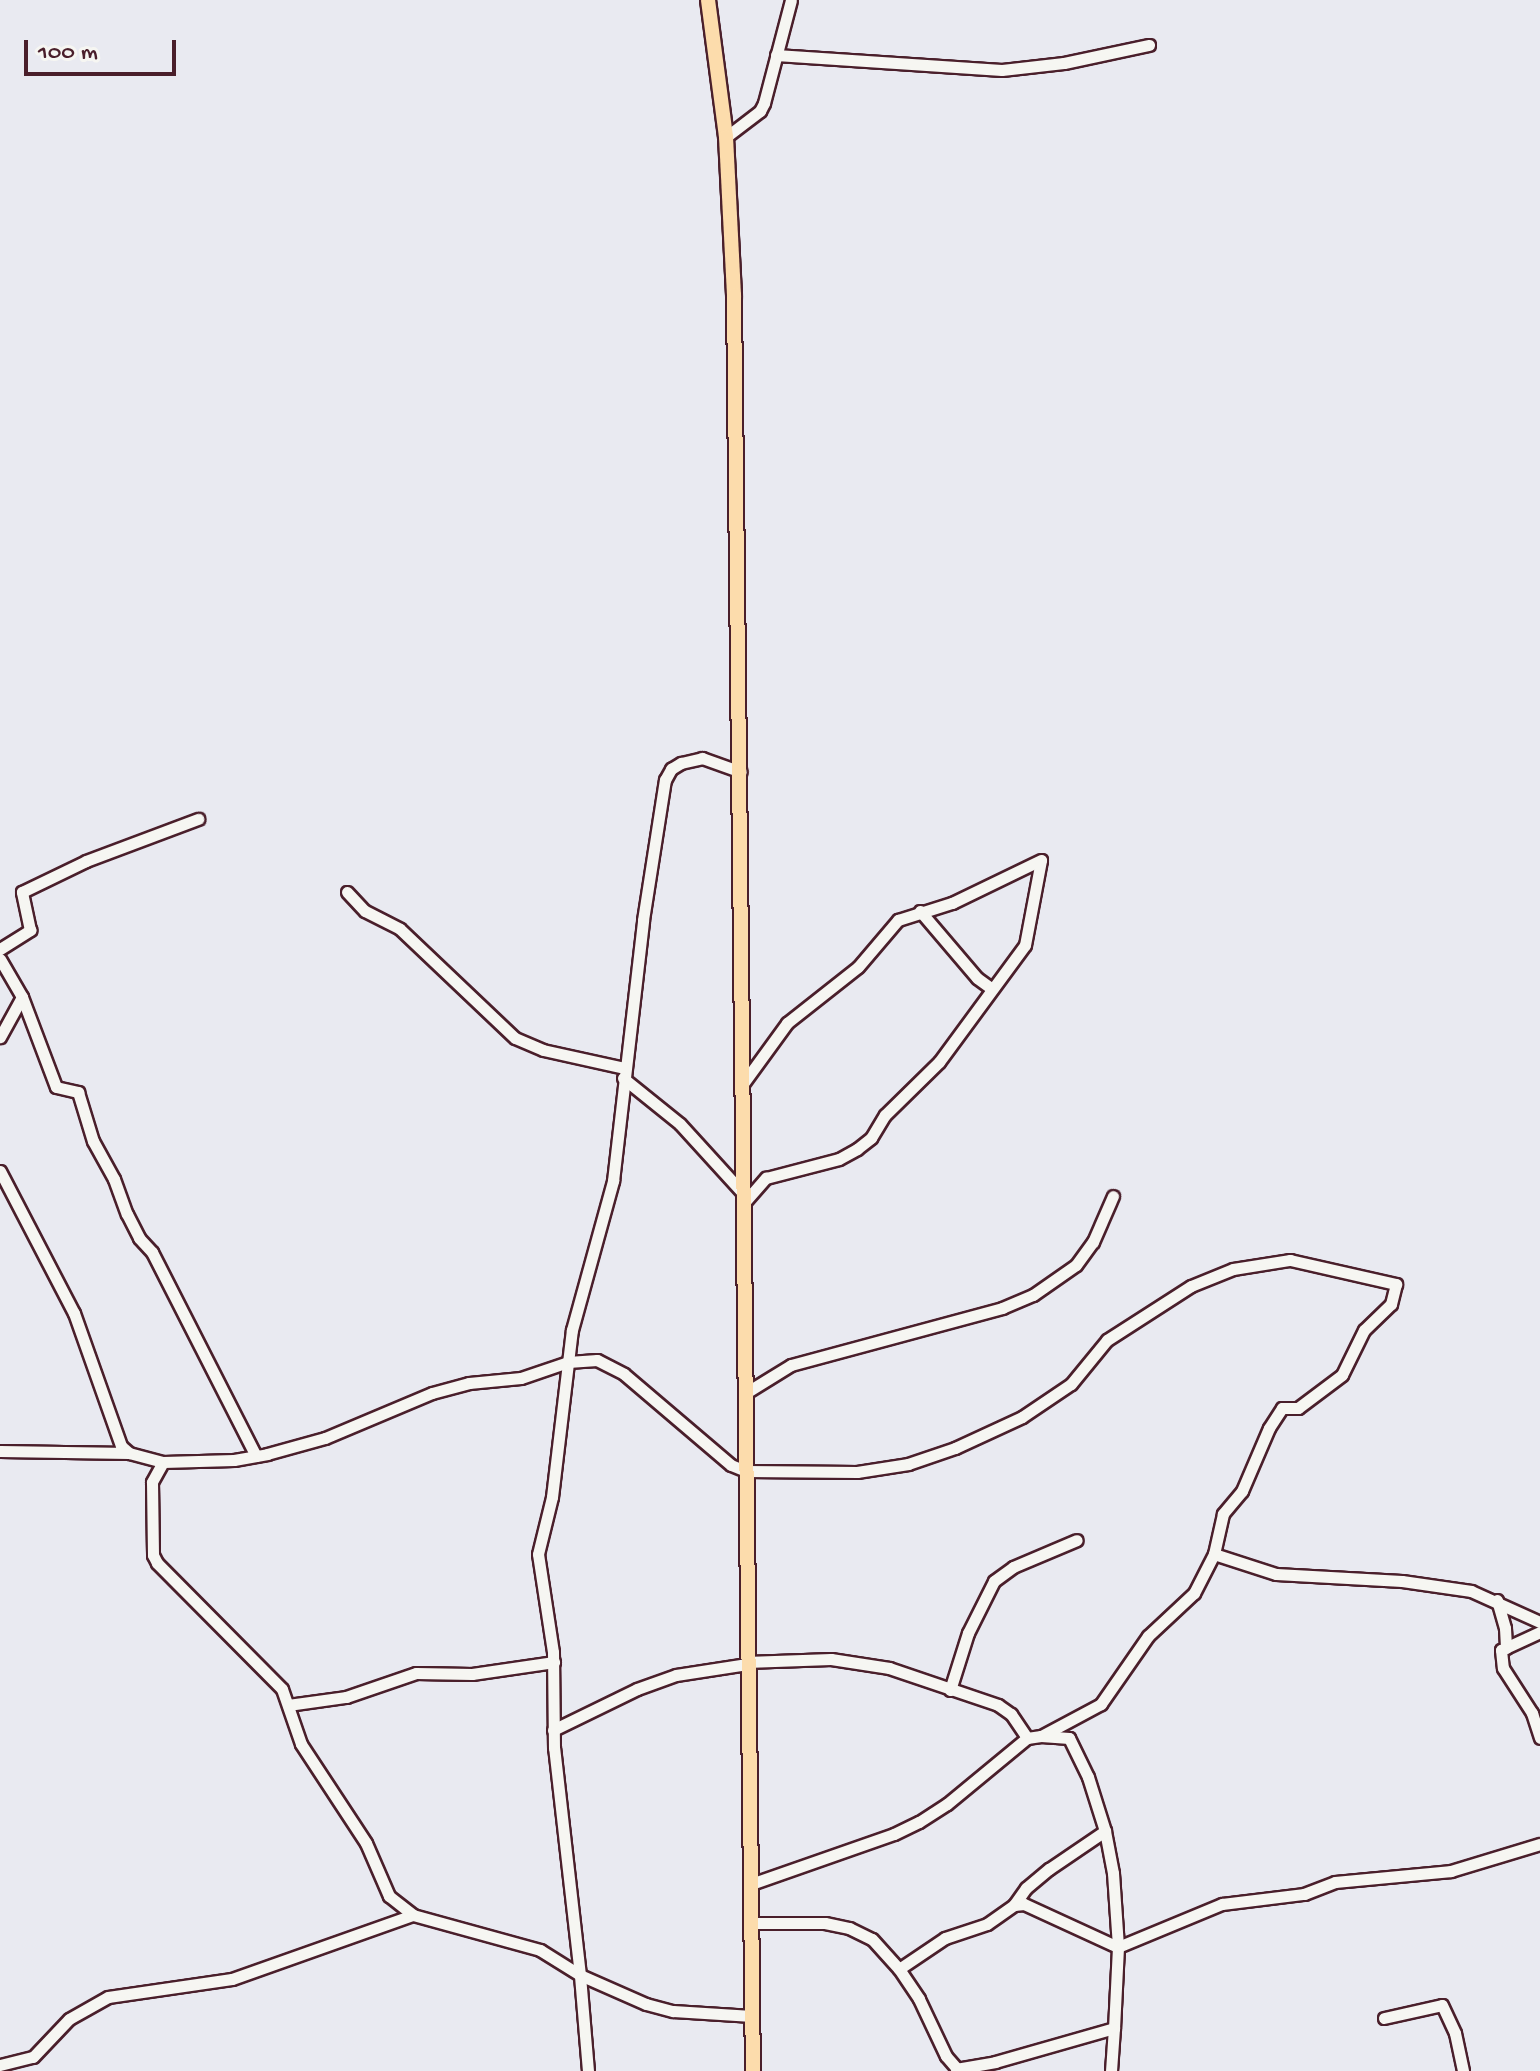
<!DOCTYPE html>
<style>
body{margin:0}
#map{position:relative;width:1540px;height:2071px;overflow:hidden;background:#e9eaf1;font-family:"Gochi Hand",sans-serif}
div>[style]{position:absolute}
.roads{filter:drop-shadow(2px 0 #4a1f2b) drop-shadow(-2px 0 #4a1f2b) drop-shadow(0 2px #4a1f2b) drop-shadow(0 -2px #4a1f2b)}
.minor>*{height:11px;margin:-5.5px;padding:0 5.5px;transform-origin:5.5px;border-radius:5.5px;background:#f6f6f2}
.major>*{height:14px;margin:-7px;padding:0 7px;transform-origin:7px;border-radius:7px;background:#fcdcac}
span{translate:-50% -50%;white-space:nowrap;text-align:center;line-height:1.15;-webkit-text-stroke:7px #f6f6f2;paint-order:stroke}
.scale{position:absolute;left:24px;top:40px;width:152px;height:36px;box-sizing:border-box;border:4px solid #4a1f2b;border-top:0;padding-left:10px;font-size:24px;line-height:28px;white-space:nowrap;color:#4a1f2b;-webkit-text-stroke:6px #f6f6f2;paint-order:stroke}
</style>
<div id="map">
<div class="roads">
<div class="minor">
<i style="left:776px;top:55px;width:226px;rotate:3.8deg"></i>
<i style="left:1002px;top:70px;width:62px;rotate:-6.4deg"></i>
<i style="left:1064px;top:63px;width:87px;rotate:-12deg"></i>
<i style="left:726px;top:137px;width:43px;rotate:-37.4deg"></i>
<i style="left:760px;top:111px;width:9px;rotate:-63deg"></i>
<i style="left:764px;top:103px;width:106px;rotate:-75.3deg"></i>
<i style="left:347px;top:892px;width:26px;rotate:47deg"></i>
<i style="left:365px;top:911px;width:39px;rotate:27deg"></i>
<i style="left:400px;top:929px;width:158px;rotate:43.5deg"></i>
<i style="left:515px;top:1038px;width:30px;rotate:23deg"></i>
<i style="left:543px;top:1050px;width:84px;rotate:12.4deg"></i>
<i style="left:920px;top:911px;width:88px;rotate:49.6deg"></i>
<i style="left:977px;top:978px;width:17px;rotate:36deg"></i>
<i style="left:0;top:949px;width:36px;rotate:-32deg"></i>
<i style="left:30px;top:930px;width:39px;rotate:-102deg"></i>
<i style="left:22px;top:892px;width:71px;rotate:-25.8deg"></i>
<i style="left:86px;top:861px;width:120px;rotate:-20.6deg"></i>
<i style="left:0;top:959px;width:44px;rotate:59.9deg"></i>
<i style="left:22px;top:997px;width:46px;rotate:118.8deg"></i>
<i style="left:22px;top:997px;width:96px;rotate:69.3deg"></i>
<i style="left:56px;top:1087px;width:23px;rotate:13deg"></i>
<i style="left:78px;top:1092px;width:51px;rotate:73deg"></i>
<i style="left:93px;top:1141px;width:43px;rotate:61.1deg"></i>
<i style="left:114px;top:1179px;width:37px;rotate:70deg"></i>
<i style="left:127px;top:1214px;width:27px;rotate:63deg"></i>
<i style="left:139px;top:1238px;width:19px;rotate:47deg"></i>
<i style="left:152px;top:1252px;width:229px;rotate:63deg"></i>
<i style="left:623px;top:1078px;width:73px;rotate:38.9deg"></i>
<i style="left:680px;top:1124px;width:91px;rotate:47.7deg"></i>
<i style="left:742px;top:1085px;width:77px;rotate:-54deg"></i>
<i style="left:787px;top:1023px;width:90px;rotate:-38.3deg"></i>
<i style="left:858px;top:967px;width:62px;rotate:-49.6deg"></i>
<i style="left:898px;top:920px;width:57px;rotate:-17.5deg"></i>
<i style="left:952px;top:903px;width:99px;rotate:-25.8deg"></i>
<i style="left:0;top:1171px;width:160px;rotate:62.5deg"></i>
<i style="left:74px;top:1313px;width:141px;rotate:70.5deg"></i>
<i style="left:121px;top:1446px;width:11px;rotate:41deg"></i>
<i style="left:129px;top:1453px;width:35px;rotate:15deg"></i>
<i style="left:163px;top:1462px;width:71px;rotate:-1.6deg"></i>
<i style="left:234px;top:1460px;width:34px;rotate:-10deg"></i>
<i style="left:267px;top:1454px;width:60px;rotate:-15.4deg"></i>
<i style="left:325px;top:1438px;width:116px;rotate:-22.8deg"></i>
<i style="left:432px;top:1393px;width:38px;rotate:-15deg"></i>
<i style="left:469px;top:1383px;width:52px;rotate:-5.5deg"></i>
<i style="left:521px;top:1378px;width:50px;rotate:-18.8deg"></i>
<i style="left:568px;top:1362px;width:29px;rotate:-4deg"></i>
<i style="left:597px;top:1360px;width:30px;rotate:27deg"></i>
<i style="left:624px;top:1374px;width:140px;rotate:40.4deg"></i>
<i style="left:731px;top:1465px;width:16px;rotate:22deg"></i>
<i style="left:746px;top:1471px;width:111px;rotate:0.5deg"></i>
<i style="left:857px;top:1472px;width:52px;rotate:-8.9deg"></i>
<i style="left:908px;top:1464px;width:50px;rotate:-18.8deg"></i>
<i style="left:955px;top:1448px;width:74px;rotate:-24.8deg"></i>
<i style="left:1022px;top:1417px;width:59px;rotate:-34deg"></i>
<i style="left:1071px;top:1384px;width:57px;rotate:-50.7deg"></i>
<i style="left:1107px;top:1340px;width:100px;rotate:-32.7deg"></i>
<i style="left:1191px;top:1286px;width:45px;rotate:-22deg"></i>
<i style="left:1233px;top:1269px;width:58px;rotate:-9deg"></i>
<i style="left:1290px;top:1260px;width:109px;rotate:12.8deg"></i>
<i style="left:1396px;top:1284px;width:21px;rotate:104deg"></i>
<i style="left:1391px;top:1304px;width:37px;rotate:136deg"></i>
<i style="left:1364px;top:1330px;width:50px;rotate:116.1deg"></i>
<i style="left:1342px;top:1375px;width:55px;rotate:143.1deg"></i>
<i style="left:1298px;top:1408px;width:16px;rotate:180deg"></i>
<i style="left:1282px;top:1408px;width:24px;rotate:123deg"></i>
<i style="left:1269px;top:1428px;width:69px;rotate:113.2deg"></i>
<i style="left:1242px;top:1491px;width:30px;rotate:130deg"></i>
<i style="left:1223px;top:1514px;width:41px;rotate:102.7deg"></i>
<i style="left:1214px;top:1554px;width:44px;rotate:117.1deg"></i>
<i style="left:1194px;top:1593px;width:63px;rotate:136.9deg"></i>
<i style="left:1148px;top:1636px;width:83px;rotate:124.7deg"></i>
<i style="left:1101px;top:1704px;width:68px;rotate:151.9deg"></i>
<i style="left:1041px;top:1736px;width:28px;rotate:4deg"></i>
<i style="left:1069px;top:1738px;width:43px;rotate:64deg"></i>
<i style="left:1088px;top:1777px;width:57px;rotate:72.5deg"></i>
<i style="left:1105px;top:1831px;width:43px;rotate:79.2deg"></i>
<i style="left:1113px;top:1873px;width:74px;rotate:86.1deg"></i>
<i style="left:1118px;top:1947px;width:113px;rotate:-22.5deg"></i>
<i style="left:1222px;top:1904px;width:83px;rotate:-7deg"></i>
<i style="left:1304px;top:1894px;width:33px;rotate:-21deg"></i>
<i style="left:1335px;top:1882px;width:117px;rotate:-5.4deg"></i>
<i style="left:1451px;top:1871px;width:93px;rotate:-16.9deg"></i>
<i style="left:743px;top:1204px;width:35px;rotate:-49deg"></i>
<i style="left:766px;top:1178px;width:75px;rotate:-14.6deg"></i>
<i style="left:839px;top:1159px;width:21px;rotate:-29deg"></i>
<i style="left:857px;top:1149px;width:18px;rotate:-38deg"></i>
<i style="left:871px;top:1138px;width:27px;rotate:-59deg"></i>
<i style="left:885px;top:1115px;width:76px;rotate:-44.5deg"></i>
<i style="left:939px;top:1062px;width:145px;rotate:-53.7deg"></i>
<i style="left:1025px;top:945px;width:86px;rotate:-79.3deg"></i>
<i style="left:744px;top:1394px;width:55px;rotate:-31.7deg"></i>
<i style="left:791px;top:1365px;width:219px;rotate:-15.1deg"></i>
<i style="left:1002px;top:1308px;width:34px;rotate:-23deg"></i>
<i style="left:1033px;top:1295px;width:52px;rotate:-34.9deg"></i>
<i style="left:1076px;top:1265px;width:29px;rotate:-54deg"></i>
<i style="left:1093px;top:1242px;width:50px;rotate:-66.5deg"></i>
<i style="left:0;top:1451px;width:129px;rotate:0.9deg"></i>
<i style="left:163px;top:1462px;width:23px;rotate:119deg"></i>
<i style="left:152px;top:1482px;width:73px;rotate:89.2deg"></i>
<i style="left:153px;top:1555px;width:9px;rotate:63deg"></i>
<i style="left:157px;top:1563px;width:177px;rotate:45.2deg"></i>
<i style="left:282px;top:1689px;width:58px;rotate:70.9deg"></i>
<i style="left:301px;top:1744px;width:118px;rotate:56.7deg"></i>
<i style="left:366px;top:1843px;width:58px;rotate:66.5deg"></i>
<i style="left:389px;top:1896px;width:31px;rotate:38deg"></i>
<i style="left:1214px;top:1554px;width:65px;rotate:17.9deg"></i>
<i style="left:1276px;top:1574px;width:126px;rotate:3.2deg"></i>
<i style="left:1402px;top:1581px;width:70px;rotate:8.2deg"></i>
<i style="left:1471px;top:1591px;width:76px;rotate:24.2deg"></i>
<i style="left:1497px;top:1600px;width:29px;rotate:74deg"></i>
<i style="left:1505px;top:1628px;width:20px;rotate:87deg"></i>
<i style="left:1540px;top:1632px;width:43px;rotate:155.2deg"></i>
<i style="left:1501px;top:1650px;width:18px;rotate:84deg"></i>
<i style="left:1503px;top:1668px;width:54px;rotate:57.2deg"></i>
<i style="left:1532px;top:1713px;width:26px;rotate:72deg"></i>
<i style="left:746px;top:1662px;width:85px;rotate:-2deg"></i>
<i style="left:831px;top:1659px;width:59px;rotate:8.8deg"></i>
<i style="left:889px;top:1668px;width:115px;rotate:18.7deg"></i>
<i style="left:998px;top:1705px;width:16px;rotate:35deg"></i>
<i style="left:1011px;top:1714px;width:29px;rotate:56deg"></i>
<i style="left:950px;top:1690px;width:60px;rotate:-72.5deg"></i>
<i style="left:968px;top:1633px;width:58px;rotate:-63.4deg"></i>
<i style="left:994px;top:1581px;width:24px;rotate:-36deg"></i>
<i style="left:1013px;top:1567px;width:69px;rotate:-22.9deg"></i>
<i style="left:288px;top:1705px;width:59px;rotate:-7.9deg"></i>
<i style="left:346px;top:1697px;width:74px;rotate:-18.9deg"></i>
<i style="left:416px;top:1673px;width:56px;rotate:1deg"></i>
<i style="left:472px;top:1674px;width:83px;rotate:-8.3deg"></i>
<i style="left:553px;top:1730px;width:93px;rotate:-26deg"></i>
<i style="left:637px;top:1689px;width:41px;rotate:-19.7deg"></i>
<i style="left:676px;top:1675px;width:72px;rotate:-8.8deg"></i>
<i style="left:751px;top:1884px;width:151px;rotate:-19.3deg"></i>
<i style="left:894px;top:1834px;width:28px;rotate:-26deg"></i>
<i style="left:919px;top:1822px;width:33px;rotate:-33deg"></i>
<i style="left:947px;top:1804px;width:104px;rotate:-39.5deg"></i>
<i style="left:1027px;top:1738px;width:14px;rotate:-8deg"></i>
<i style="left:1014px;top:1905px;width:21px;rotate:-55deg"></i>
<i style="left:1026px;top:1888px;width:30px;rotate:-40deg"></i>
<i style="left:1049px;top:1869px;width:68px;rotate:-34.2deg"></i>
<i style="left:751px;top:1923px;width:74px"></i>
<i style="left:825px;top:1923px;width:25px;rotate:12deg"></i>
<i style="left:849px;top:1928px;width:25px;rotate:26deg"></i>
<i style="left:872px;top:1939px;width:40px;rotate:48deg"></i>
<i style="left:899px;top:1969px;width:36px;rotate:56deg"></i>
<i style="left:919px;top:1999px;width:63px;rotate:64.7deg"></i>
<i style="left:946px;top:2056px;width:20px;rotate:49deg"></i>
<i style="left:899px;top:1969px;width:55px;rotate:-34deg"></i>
<i style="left:945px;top:1938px;width:44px;rotate:-18.4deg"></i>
<i style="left:987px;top:1924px;width:33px;rotate:-35deg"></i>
<i style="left:1014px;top:1905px;width:10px;rotate:-6deg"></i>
<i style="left:1024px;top:1904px;width:103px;rotate:24.6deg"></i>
<i style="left:1118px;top:1947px;width:81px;rotate:92.8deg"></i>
<i style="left:580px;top:1975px;width:228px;rotate:-96.5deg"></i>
<i style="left:554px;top:1748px;width:96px;rotate:-90.6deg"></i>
<i style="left:553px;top:1652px;width:99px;rotate:-98.7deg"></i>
<i style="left:538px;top:1554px;width:59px;rotate:-76.2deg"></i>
<i style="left:552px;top:1497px;width:168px;rotate:-83.2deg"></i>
<i style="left:572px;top:1330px;width:155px;rotate:-74.6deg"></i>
<i style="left:613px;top:1181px;width:263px;rotate:-83.4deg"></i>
<i style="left:643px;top:920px;width:142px;rotate:-81.1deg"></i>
<i style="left:665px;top:780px;width:13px;rotate:-61deg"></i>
<i style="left:671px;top:769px;width:12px;rotate:-31deg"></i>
<i style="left:681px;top:763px;width:22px;rotate:-13deg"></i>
<i style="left:702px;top:758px;width:41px;rotate:19.7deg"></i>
<i style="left:1384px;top:2018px;width:59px;rotate:-12.6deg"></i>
<i style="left:1442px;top:2005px;width:31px;rotate:65deg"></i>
<i style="left:1455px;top:2033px;width:39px;rotate:78deg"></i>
<i style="left:0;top:2065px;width:34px;rotate:-14deg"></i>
<i style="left:33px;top:2057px;width:52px;rotate:-46.5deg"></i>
<i style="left:69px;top:2019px;width:45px;rotate:-29.4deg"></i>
<i style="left:108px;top:1997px;width:125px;rotate:-8.3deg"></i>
<i style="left:232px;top:1979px;width:192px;rotate:-19.5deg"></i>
<i style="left:413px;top:1915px;width:132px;rotate:15.4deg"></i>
<i style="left:540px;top:1950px;width:47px;rotate:32deg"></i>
<i style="left:956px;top:2069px;width:40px;rotate:-10deg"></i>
<i style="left:995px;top:2062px;width:124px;rotate:-15.9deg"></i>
<i style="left:1114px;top:2028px;width:43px;rotate:94deg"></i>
<i style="left:588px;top:2071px;width:96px;rotate:-94.8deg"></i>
<i style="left:580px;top:1975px;width:72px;rotate:23.7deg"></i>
<i style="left:646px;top:2004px;width:28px;rotate:15deg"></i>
<i style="left:673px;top:2011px;width:79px;rotate:3.6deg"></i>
</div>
<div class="major">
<i style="left:708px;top:0;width:138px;rotate:82.5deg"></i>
<i style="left:726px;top:137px;width:158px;rotate:87.1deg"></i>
<i style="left:734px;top:295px;width:1776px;rotate:89.39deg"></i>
</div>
</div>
<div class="scale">100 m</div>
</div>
